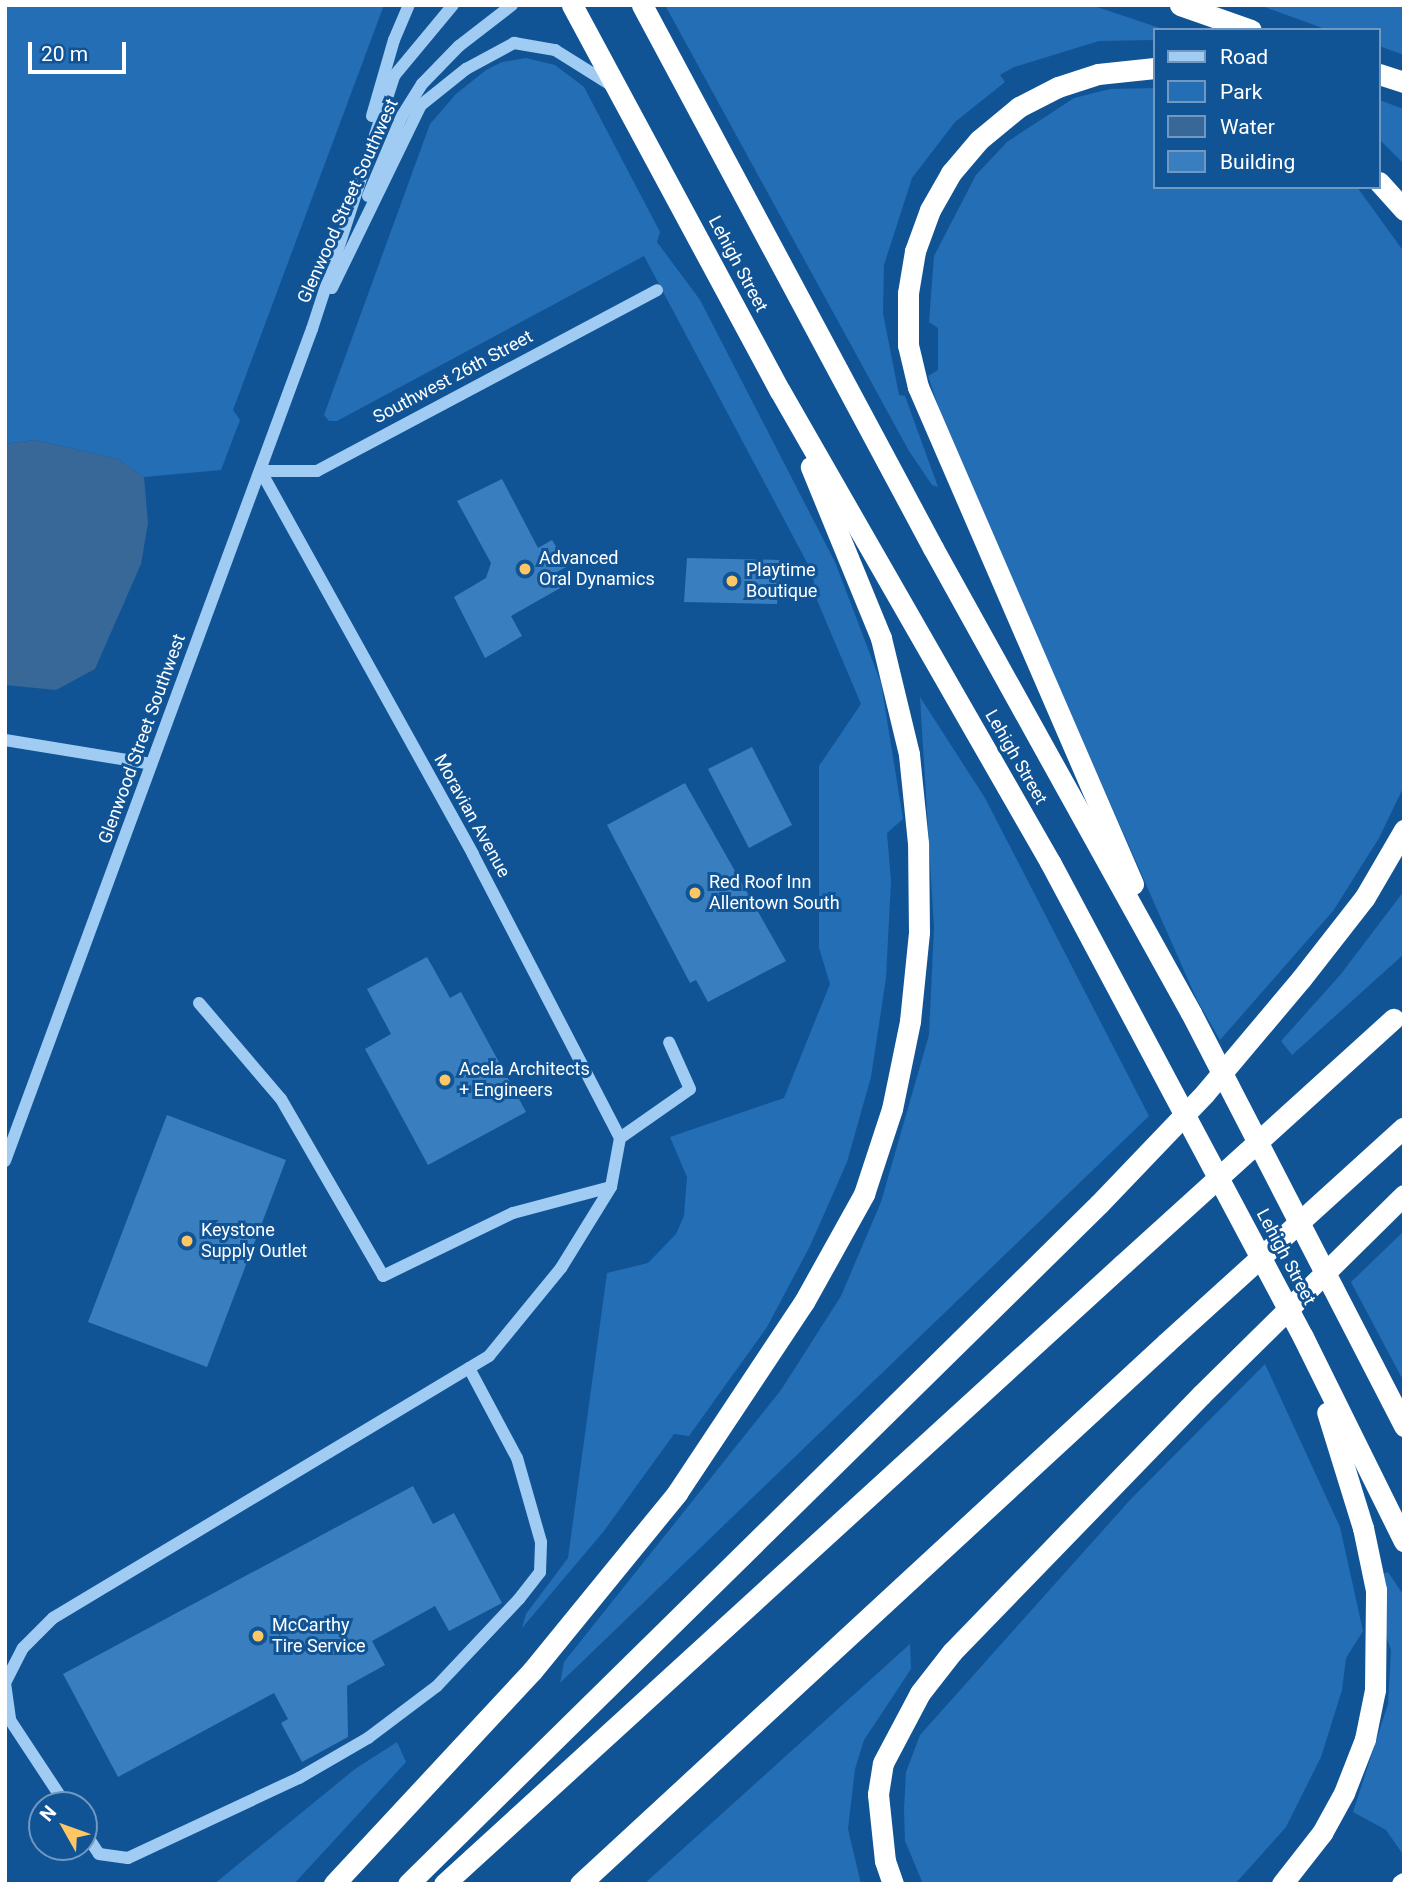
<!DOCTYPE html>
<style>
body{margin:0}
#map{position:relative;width:1409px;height:1889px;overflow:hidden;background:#115496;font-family:Roboto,sans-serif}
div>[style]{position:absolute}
.green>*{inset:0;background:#236eb5}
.water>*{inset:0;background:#376898}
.building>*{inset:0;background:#397ebe}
.minor>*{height:12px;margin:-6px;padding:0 6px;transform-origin:6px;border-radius:6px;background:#a0ccf4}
.highway>*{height:21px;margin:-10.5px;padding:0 10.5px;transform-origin:10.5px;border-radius:10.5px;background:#fff}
.highway-bridge>*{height:21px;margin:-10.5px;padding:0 10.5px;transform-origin:10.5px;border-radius:10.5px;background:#fff}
.dots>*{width:19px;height:19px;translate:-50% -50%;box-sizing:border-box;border:4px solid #115496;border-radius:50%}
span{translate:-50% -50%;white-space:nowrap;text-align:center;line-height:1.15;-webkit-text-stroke:6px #115496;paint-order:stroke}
.street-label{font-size:18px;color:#fff}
.poi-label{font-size:18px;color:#fff}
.left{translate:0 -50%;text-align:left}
.frame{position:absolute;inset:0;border:7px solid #fff;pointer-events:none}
.legend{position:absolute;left:1153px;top:28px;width:228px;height:161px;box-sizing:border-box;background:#115496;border:2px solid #7098c0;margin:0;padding:9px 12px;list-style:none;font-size:21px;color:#fff}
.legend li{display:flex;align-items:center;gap:14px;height:35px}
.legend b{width:35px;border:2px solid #7098c0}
.north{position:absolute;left:28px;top:1791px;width:70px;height:70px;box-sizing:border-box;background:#115496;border:2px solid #7098c0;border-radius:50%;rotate:310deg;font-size:19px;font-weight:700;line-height:28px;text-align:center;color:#fff}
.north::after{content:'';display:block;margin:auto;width:24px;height:32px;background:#ffc763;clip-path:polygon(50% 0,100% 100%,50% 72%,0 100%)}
.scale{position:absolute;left:28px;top:42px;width:98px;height:32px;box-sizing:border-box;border:4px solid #fff;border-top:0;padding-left:9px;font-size:21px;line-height:24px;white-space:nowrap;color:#fff;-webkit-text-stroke:5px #115496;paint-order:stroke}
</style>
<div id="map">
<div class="green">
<i style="clip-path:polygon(5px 5px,384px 5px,233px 410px,240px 420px,221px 470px,144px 477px,118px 459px,35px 440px,5px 444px)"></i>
<i style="clip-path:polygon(665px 5px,1091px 5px,1166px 30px,1155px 30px,1155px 40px,1099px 41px,1014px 67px,1000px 75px,1005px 82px,955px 122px,912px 178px,884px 265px,883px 313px,899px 395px,905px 396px,938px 487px,932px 485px,909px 451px)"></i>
<i style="clip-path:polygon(1259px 5px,1404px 5px,1404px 55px,1379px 46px,1379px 30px,1328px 30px)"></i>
<i style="clip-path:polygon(526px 58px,555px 65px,584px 87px,660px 232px,657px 242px,700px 300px,835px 562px,881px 683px,903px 819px,887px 833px,891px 881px,886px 978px,871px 1077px,847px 1162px,810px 1246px,767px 1327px,689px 1436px,674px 1434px,604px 1531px,522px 1628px,526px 1614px,568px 1558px,607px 1273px,648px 1263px,676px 1234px,684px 1216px,687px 1177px,670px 1137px,784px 1098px,830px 984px,819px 948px,819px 766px,861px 704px,817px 600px,812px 572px,644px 256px,337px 421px,329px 421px,324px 415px,430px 124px,456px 94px,486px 70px,502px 62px)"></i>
<i style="clip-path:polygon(1155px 88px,1155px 187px,1357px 187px,1404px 252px,1404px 786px,1379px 838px,1333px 911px,1220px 1040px,1197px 1000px,949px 438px,928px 376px,938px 370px,938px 328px,929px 322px,934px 256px,976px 175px,1007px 142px,1074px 98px,1110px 89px)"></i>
<i style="clip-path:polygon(1379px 100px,1404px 109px,1404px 164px,1379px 139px)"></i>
<i style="clip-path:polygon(920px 697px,985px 798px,1149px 1116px,560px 1683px,564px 1662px,781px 1390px,841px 1296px,881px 1202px,929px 1035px,934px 927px)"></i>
<i style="clip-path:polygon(1404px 891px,1404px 954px,1292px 1055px,1281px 1041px,1341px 974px)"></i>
<i style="clip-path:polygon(1404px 1231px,1404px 1382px,1351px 1282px)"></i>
<i style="clip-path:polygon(1265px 1364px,1340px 1527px,1363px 1631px,1346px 1658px,1342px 1690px,1321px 1757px,1286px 1827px,1235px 1884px,923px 1884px,905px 1841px,904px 1809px,906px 1772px,920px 1735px,1130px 1500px)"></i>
<i style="clip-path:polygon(1388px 1572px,1404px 1596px,1402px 1853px,1386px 1830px,1353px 1812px,1388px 1704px,1391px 1650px,1386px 1636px,1383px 1574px)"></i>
<i style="clip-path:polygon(910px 1644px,911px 1669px,864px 1740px,855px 1769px,848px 1829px,861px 1884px,644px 1884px)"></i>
<i style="clip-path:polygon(397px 1742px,406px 1762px,294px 1884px,214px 1884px,355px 1769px)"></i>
</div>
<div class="water">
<i style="clip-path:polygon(35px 440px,118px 459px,144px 477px,148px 523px,141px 564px,95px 669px,56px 690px,5px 685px,5px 444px)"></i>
</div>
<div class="building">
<i style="clip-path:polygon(502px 479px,538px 548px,552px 540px,568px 566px,555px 573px,562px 587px,511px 616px,522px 636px,485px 658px,454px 597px,486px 578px,491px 563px,457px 501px)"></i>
<i style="clip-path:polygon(687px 558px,780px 560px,777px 604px,684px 602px)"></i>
<i style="clip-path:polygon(752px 747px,792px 825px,749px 848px,708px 769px)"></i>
<i style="clip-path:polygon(685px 783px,786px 961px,708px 1002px,696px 980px,690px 983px,607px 825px)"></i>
<i style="clip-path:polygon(427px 957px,450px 998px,461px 992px,526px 1112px,428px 1165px,365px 1049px,391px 1034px,367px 989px)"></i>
<i style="clip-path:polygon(167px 1115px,286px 1160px,207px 1367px,88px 1322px)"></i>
<i style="clip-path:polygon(413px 1486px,433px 1524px,454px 1513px,502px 1603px,449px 1631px,435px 1606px,372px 1641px,385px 1665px,347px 1686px,348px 1737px,302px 1762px,281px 1723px,288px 1719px,274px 1693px,118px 1777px,63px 1674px)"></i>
</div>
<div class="minor">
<i style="left:372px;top:116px;width:79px;rotate:-73.9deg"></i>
<i style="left:394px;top:40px;width:38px;rotate:-67deg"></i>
<i style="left:368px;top:196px;width:87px;rotate:-67deg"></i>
<i style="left:402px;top:116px;width:38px;rotate:-58deg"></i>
<i style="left:422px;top:84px;width:53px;rotate:-45.8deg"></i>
<i style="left:459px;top:46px;width:67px;rotate:-37.7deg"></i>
<i style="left:332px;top:288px;width:203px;rotate:-64.1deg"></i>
<i style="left:421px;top:105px;width:58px;rotate:-38.7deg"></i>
<i style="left:466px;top:69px;width:55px;rotate:-28.4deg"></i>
<i style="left:514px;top:43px;width:42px;rotate:9.7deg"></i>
<i style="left:555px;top:50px;width:70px;rotate:32.1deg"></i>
<i style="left:5px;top:740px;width:148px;rotate:9.3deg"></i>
<i style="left:199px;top:1003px;width:126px;rotate:49.5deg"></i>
<i style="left:281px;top:1099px;width:204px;rotate:60deg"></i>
<i style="left:383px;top:1276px;width:144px;rotate:-25.9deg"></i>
<i style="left:513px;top:1213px;width:101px;rotate:-14.9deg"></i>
<i style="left:620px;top:1138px;width:85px;rotate:-35deg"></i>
<i style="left:690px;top:1089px;width:51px;rotate:-114.1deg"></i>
<i style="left:5px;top:1161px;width:887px;rotate:-69.75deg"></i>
<i style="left:312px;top:329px;width:266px;rotate:-72deg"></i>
<i style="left:394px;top:76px;width:92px;rotate:-50.3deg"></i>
<i style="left:5px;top:1683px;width:39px;rotate:-63deg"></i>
<i style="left:23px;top:1648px;width:42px;rotate:-45deg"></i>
<i style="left:53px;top:1618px;width:509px;rotate:-31deg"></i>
<i style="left:489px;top:1356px;width:114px;rotate:-50.7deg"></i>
<i style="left:561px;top:1268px;width:95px;rotate:-58.3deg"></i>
<i style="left:611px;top:1187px;width:50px;rotate:-79.6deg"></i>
<i style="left:620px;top:1138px;width:320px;rotate:-117.4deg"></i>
<i style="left:473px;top:854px;width:438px;rotate:-119deg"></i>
<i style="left:261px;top:471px;width:56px"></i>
<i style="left:317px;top:471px;width:385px;rotate:-28deg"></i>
<i style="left:5px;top:1683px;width:37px;rotate:82deg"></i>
<i style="left:10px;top:1720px;width:102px;rotate:56.6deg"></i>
<i style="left:84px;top:1831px;width:27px;rotate:57deg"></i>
<i style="left:99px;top:1854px;width:29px;rotate:8deg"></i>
<i style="left:128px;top:1858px;width:189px;rotate:-25.1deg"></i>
<i style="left:299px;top:1778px;width:80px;rotate:-30.1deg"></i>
<i style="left:368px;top:1738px;width:86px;rotate:-37deg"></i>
<i style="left:437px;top:1686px;width:120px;rotate:-46.7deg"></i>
<i style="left:519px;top:1599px;width:34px;rotate:-52deg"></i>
<i style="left:540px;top:1572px;width:30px;rotate:-88deg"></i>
<i style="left:541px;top:1542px;width:87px;rotate:-105.9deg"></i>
<i style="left:517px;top:1458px;width:102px;rotate:-118.1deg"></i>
</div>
<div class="highway">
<i style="left:572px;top:5px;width:438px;rotate:61.7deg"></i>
<i style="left:780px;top:391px;width:543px;rotate:60.18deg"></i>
<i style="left:1050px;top:862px;width:538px;rotate:61.96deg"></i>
<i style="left:1303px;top:1337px;width:228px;rotate:63.7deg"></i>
<i style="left:642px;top:5px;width:616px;rotate:61.81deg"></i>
<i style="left:933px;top:548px;width:532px;rotate:60.98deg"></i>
<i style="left:1191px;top:1013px;width:465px;rotate:62.7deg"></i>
<i style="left:1180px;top:5px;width:75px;rotate:19.4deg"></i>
<i style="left:1379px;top:74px;width:26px;rotate:18deg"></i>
<i style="left:1379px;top:182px;width:38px;rotate:48deg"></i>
<i style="left:1133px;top:884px;width:542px;rotate:-113.39deg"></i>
<i style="left:918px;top:387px;width:43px;rotate:-103.4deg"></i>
<i style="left:908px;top:345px;width:52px;rotate:-90deg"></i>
<i style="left:908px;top:293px;width:43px;rotate:-80.5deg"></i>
<i style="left:915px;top:251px;width:44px;rotate:-69.9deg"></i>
<i style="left:930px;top:210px;width:43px;rotate:-60.4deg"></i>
<i style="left:951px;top:173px;width:43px;rotate:-49.7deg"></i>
<i style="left:979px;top:140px;width:52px;rotate:-39.5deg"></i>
<i style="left:1019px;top:107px;width:44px;rotate:-27.1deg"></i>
<i style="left:1058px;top:87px;width:42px;rotate:-18deg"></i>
<i style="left:1098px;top:74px;width:57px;rotate:-6deg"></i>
<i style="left:1301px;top:979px;width:104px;rotate:-52deg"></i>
<i style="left:1365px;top:897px;width:78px;rotate:-59.8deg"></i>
<i style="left:334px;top:1884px;width:291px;rotate:-47.1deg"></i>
<i style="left:532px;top:1671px;width:230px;rotate:-50.8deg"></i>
<i style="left:677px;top:1493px;width:229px;rotate:-56.4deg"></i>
<i style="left:804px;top:1302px;width:124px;rotate:-60.9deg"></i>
<i style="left:864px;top:1194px;width:89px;rotate:-71.8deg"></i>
<i style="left:892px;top:1109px;width:90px;rotate:-78.4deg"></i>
<i style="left:910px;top:1021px;width:89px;rotate:-84.2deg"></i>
<i style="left:919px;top:932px;width:89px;rotate:-90.6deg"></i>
<i style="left:918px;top:843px;width:89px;rotate:-95.8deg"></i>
<i style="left:909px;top:754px;width:119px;rotate:-103.6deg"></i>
<i style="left:881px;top:638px;width:185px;rotate:-112.3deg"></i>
<i style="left:408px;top:1884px;width:969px;rotate:-44.54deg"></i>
<i style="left:444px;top:1884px;width:919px;rotate:-42.4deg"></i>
<i style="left:580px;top:1884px;width:798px;rotate:-42.71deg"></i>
<i style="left:893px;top:1884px;width:24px;rotate:-109deg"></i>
<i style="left:885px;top:1861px;width:67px;rotate:-96deg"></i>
<i style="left:878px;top:1794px;width:31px;rotate:-81deg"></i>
<i style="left:883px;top:1763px;width:79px;rotate:-62.1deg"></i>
<i style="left:920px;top:1693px;width:52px;rotate:-52deg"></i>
<i style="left:952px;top:1652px;width:358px;rotate:-45.9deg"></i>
<i style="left:1282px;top:1884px;width:65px;rotate:-51.9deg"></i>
<i style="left:1322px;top:1833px;width:46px;rotate:-61.2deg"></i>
<i style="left:1344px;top:1793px;width:58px;rotate:-68.7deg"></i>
<i style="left:1365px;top:1739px;width:50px;rotate:-78.5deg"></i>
<i style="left:1375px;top:1690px;width:100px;rotate:-89.4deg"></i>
<i style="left:1376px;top:1590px;width:63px;rotate:-101.8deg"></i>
<i style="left:1363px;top:1528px;width:121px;rotate:-107.2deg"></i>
<i style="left:1402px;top:1884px;width:2px;rotate:-27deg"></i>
</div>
<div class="highway-bridge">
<i style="left:1099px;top:1204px;width:153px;rotate:-46.3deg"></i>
<i style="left:1205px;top:1093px;width:149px;rotate:-49.9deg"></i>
<i style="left:1123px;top:1264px;width:365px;rotate:-42.2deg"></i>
<i style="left:1166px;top:1343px;width:321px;rotate:-42.2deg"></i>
<i style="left:1201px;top:1395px;width:285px;rotate:-44.6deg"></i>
</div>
<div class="dots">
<i style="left:525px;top:569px;background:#ffc763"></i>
<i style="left:732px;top:581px;background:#ffc763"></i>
<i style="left:695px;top:893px;background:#ffc763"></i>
<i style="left:445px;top:1080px;background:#ffc763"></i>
<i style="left:187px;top:1241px;background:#ffc763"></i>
<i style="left:258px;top:1636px;background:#ffc763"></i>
</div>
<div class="street-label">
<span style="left:348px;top:201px;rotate:-66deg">Glenwood Street Southwest</span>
<span style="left:738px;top:264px;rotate:62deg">Lehigh Street</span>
<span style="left:453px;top:377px;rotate:-28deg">Southwest 26th Street</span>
<span style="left:142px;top:739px;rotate:-70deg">Glenwood Street Southwest</span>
<span style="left:1016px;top:757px;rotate:60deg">Lehigh Street</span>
<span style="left:472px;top:816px;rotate:61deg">Moravian Avenue</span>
<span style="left:1286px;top:1257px;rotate:62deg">Lehigh Street</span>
</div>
<div class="poi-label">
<span class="left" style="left:539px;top:569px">Advanced<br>Oral Dynamics</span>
<span class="left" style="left:746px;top:581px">Playtime<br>Boutique</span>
<span class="left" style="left:709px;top:893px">Red Roof Inn<br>Allentown South</span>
<span class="left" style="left:459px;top:1080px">Acela Architects<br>+ Engineers</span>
<span class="left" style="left:201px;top:1241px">Keystone<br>Supply Outlet</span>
<span class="left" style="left:272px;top:1636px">McCarthy<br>Tire Service</span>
</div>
<div class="frame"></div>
<ul class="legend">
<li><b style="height:9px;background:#a0ccf4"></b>Road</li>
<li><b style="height:19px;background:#236eb5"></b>Park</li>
<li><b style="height:19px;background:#376898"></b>Water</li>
<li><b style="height:19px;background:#397ebe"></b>Building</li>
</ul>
<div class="north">N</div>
<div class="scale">20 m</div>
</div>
